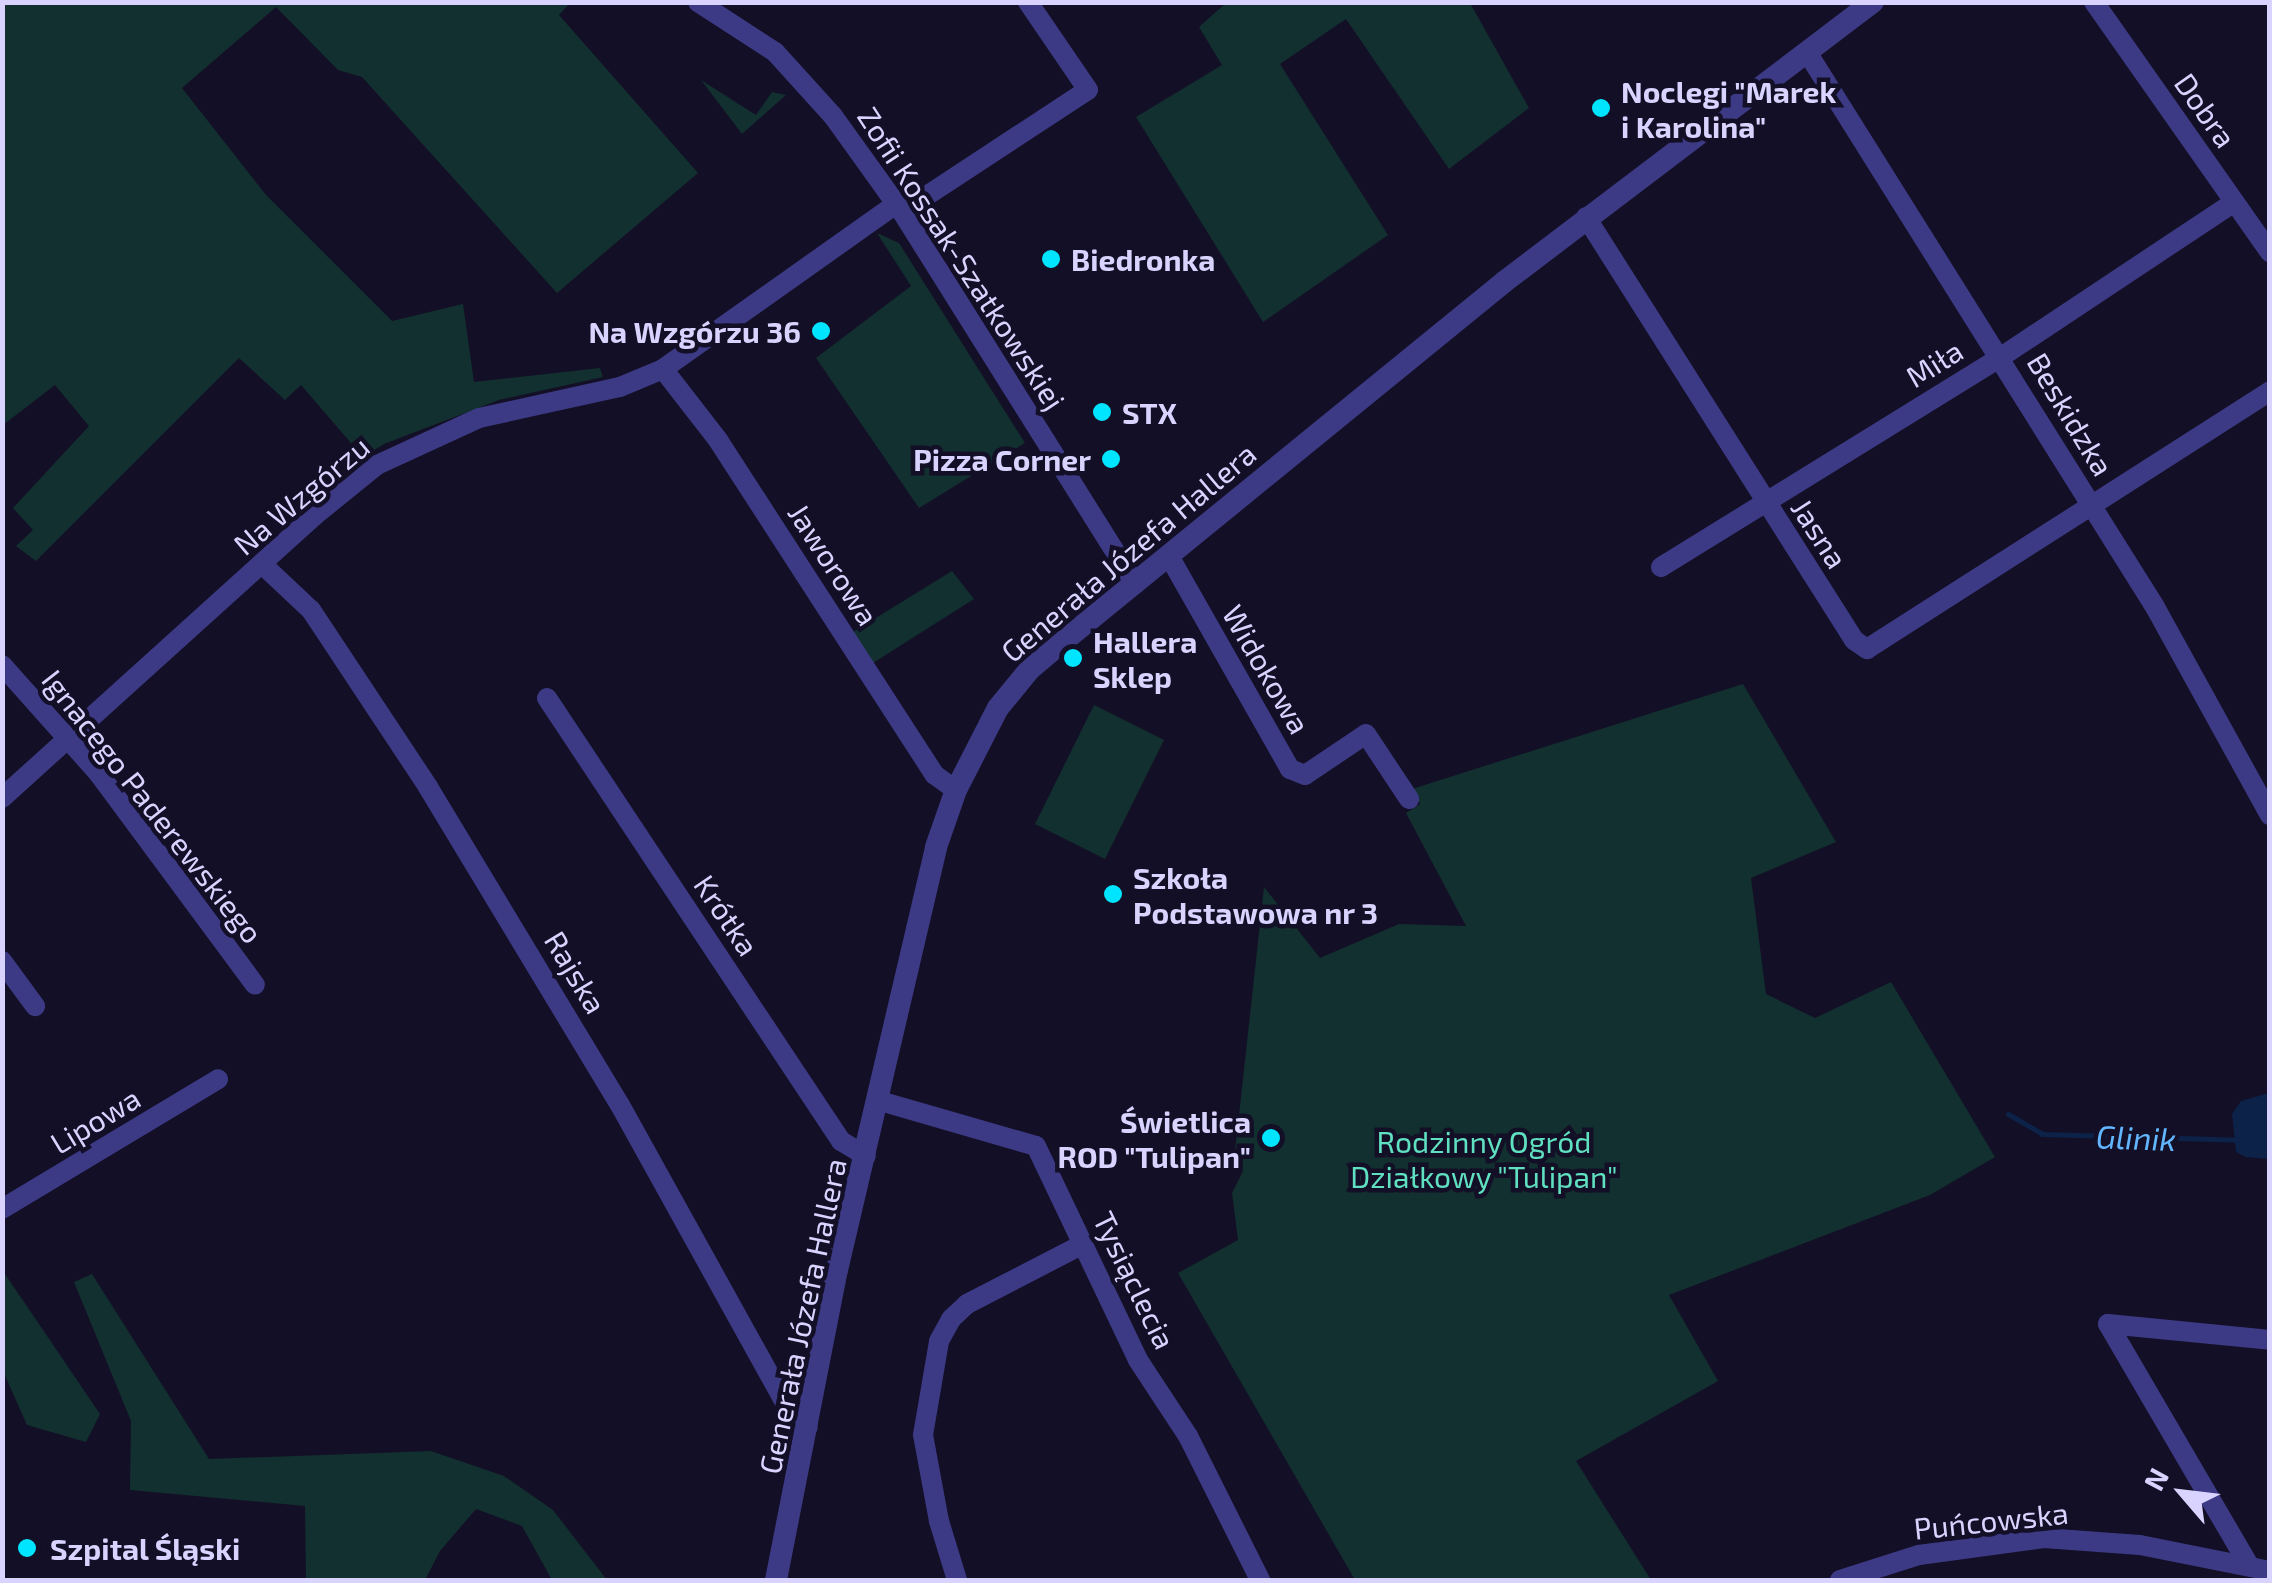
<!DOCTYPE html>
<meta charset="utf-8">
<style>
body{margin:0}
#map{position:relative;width:2272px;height:1583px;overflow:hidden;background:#130f26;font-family:"Exo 2",sans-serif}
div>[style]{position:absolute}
.green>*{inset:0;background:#12302f}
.water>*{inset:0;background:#0c2248}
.stream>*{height:5px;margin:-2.5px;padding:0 2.5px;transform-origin:2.5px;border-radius:2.5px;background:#0c2248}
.minor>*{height:20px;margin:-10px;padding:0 10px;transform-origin:10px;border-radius:10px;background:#3d3a85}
.tertiary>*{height:22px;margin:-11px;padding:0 11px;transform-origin:11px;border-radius:11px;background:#3d3a85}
.dots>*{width:28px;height:28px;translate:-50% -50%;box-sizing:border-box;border:5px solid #130f26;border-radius:50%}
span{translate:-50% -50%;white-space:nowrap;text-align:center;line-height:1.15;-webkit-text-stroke:9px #130f26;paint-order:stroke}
.poi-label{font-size:30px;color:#d9d4ff;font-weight:700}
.left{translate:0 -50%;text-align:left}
.right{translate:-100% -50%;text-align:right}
.street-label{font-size:30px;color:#d9d4ff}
.park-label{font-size:30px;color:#5fe0c0}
.water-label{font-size:32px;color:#62b6ff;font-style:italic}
.frame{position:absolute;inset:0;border:5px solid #d9d4ff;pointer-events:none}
.north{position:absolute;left:2132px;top:1443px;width:100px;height:100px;-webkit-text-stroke:8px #130f26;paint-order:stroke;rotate:298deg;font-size:28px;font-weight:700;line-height:40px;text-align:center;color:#d9d4ff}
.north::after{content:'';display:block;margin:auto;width:35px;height:45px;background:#d9d4ff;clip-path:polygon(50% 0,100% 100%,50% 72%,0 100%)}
</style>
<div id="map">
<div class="green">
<i style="clip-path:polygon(1227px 2px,1470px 3px,1529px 108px,1449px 169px,1346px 19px,1280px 64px,1388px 235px,1263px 322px,1136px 117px,1222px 65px,1199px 27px)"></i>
<i style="clip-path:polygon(2px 3px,570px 3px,559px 15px,698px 173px,557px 293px,362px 77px,338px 70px,276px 7px,182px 88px,266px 195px,392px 321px,463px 304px,474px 382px,600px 368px,603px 377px,499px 400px,384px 444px,363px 457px,301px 385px,285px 400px,239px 358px,36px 561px,16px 546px,33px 530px,13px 508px,89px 426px,55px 385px,3px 425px)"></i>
<i style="clip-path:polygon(701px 80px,756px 115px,772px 92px,786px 95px,742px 134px)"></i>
<i style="clip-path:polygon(877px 233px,899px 243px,1025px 443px,919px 508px,816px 358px,911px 286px)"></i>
<i style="clip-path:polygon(952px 571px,974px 599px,873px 663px,853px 632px)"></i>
<i style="clip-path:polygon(1743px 684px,1836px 842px,1751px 878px,1766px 994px,1815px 1018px,1891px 982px,1995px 1157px,1930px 1195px,1669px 1295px,1718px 1381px,1576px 1461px,1651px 1580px,1355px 1580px,1178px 1273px,1238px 1240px,1232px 1193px,1242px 1173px,1233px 1170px,1264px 887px,1320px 958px,1399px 924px,1466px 926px,1406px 813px,1420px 804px,1412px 789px)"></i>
<i style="clip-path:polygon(1094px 705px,1164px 740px,1105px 859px,1035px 824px)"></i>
<i style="clip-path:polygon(3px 1271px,100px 1414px,86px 1442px,27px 1425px,3px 1371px)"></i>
<i style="clip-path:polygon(92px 1274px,209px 1459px,431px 1451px,504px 1476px,553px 1510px,607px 1580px,552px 1580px,522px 1526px,476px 1509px,440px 1551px,425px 1580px,306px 1580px,305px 1506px,130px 1490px,131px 1421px,74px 1282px)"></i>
</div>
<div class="water">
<i style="clip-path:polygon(2269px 1093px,2269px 1159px,2246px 1157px,2236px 1152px,2232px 1114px,2241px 1101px)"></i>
</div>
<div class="stream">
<i style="left:2008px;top:1114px;width:39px;rotate:30deg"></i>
<i style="left:2042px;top:1134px;width:198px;rotate:1.7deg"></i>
</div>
<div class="minor">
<i style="left:698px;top:2px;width:92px;rotate:33deg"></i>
<i style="left:775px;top:52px;width:86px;rotate:47.8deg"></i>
<i style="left:833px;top:116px;width:118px;rotate:54.3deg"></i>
<i style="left:902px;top:212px;width:439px;rotate:57.9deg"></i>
<i style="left:2094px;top:2px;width:306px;rotate:54.9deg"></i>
<i style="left:1807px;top:52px;width:655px;rotate:57.91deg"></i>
<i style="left:2155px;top:607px;width:238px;rotate:61.1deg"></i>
<i style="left:902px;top:212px;width:222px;rotate:-33.3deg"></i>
<i style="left:1088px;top:90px;width:107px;rotate:-124.3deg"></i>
<i style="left:1586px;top:217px;width:501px;rotate:57.64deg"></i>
<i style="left:1854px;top:640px;width:16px;rotate:35deg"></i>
<i style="left:1867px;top:649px;width:479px;rotate:-32.6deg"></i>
<i style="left:663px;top:369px;width:90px;rotate:52.2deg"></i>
<i style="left:718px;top:440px;width:399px;rotate:57.1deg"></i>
<i style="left:935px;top:775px;width:26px;rotate:36deg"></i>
<i style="left:1169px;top:556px;width:245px;rotate:60.4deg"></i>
<i style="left:1290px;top:769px;width:16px;rotate:22deg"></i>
<i style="left:1305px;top:775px;width:73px;rotate:-33.9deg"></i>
<i style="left:1366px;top:734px;width:78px;rotate:56.5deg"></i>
<i style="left:263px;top:565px;width:66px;rotate:43.2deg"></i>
<i style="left:311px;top:610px;width:212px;rotate:56.5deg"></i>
<i style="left:428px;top:787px;width:371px;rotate:58.9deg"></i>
<i style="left:620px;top:1105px;width:342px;rotate:61deg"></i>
<i style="left:786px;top:1404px;width:25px;rotate:58deg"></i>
<i style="left:799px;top:1425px;width:9px;rotate:13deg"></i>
<i style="left:1661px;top:567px;width:400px;rotate:-31.7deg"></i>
<i style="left:2001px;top:357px;width:280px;rotate:-33.6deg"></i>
<i style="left:2px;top:665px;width:146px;rotate:48.3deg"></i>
<i style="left:99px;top:774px;width:262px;rotate:53.5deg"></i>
<i style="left:547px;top:698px;width:532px;rotate:56.43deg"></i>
<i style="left:841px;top:1141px;width:29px;rotate:31deg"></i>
<i style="left:2px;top:798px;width:421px;rotate:-42.1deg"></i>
<i style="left:314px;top:516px;width:81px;rotate:-39deg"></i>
<i style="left:377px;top:465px;width:112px;rotate:-24.7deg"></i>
<i style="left:479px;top:418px;width:144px;rotate:-12.4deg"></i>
<i style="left:620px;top:387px;width:47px;rotate:-22.7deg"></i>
<i style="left:663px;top:369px;width:284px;rotate:-35.3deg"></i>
<i style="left:2px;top:961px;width:56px;rotate:53.7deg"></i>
<i style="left:880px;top:1101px;width:162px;rotate:16.1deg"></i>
<i style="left:1036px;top:1146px;width:237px;rotate:64.5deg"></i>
<i style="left:1138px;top:1360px;width:91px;rotate:56.7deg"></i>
<i style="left:1188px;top:1436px;width:161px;rotate:63.4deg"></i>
<i style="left:2px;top:1209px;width:252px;rotate:-31deg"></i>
<i style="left:2108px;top:1324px;width:278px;rotate:59.7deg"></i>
<i style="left:2108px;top:1324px;width:163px;rotate:5.6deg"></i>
<i style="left:957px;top:1580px;width:62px;rotate:-107deg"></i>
<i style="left:939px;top:1521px;width:87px;rotate:-100.5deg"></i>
<i style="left:923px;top:1435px;width:95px;rotate:-80.3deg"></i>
<i style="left:939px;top:1341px;width:25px;rotate:-61deg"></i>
<i style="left:951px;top:1319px;width:22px;rotate:-43deg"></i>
<i style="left:967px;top:1304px;width:131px;rotate:-27.3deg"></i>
<i style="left:1840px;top:1580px;width:83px;rotate:-17.6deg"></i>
<i style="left:1919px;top:1555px;width:126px;rotate:-7.7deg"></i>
<i style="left:2044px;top:1538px;width:96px;rotate:4.2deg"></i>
<i style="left:2140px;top:1545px;width:133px;rotate:11.3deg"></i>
</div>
<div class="tertiary">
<i style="left:776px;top:1580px;width:316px;rotate:-78.9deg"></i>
<i style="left:837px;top:1270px;width:434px;rotate:-76.8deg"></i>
<i style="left:936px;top:847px;width:60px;rotate:-70.7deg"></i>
<i style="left:956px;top:790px;width:92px;rotate:-62.9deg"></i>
<i style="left:998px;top:708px;width:50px;rotate:-50.6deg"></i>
<i style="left:1030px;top:669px;width:39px;rotate:-40deg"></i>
<i style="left:1060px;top:644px;width:573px;rotate:-39.19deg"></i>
<i style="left:1504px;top:282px;width:463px;rotate:-37.2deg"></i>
</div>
<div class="dots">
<i style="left:1601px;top:108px;background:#00e5ff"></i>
<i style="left:1051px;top:259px;background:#00e5ff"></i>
<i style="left:821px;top:331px;background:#00e5ff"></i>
<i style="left:1102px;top:412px;background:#00e5ff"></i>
<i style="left:1111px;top:459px;background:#00e5ff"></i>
<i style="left:1073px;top:658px;background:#00e5ff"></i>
<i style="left:1113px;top:894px;background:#00e5ff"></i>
<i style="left:1271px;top:1138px;background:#00e5ff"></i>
<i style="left:27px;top:1548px;background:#00e5ff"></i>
</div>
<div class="poi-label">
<span class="left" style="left:1621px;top:108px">Noclegi "Marek<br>i Karolina"</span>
<span class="left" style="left:1071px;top:259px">Biedronka</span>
<span class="right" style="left:801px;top:331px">Na Wzgórzu 36</span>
<span class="left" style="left:1122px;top:412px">STX</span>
<span class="right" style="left:1091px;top:459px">Pizza Corner</span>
<span class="left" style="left:1093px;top:658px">Hallera<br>Sklep</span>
<span class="left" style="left:1133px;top:894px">Szkoła<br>Podstawowa nr 3</span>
<span class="right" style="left:1251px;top:1138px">Świetlica<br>ROD "Tulipan"</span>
<span class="left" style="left:50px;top:1548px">Szpital Śląski</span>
</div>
<div class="street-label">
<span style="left:2206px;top:110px;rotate:55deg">Dobra</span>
<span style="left:962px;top:258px;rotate:57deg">Zofii Kossak-Szatkowskiej</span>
<span style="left:1934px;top:363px;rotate:-32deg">Miła</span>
<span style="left:2071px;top:414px;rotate:59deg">Beskidzka</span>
<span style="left:301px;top:495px;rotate:-40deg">Na Wzgórzu</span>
<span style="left:1820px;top:533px;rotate:57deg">Jasna</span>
<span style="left:1128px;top:552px;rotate:-40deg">Generała Józefa Hallera</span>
<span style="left:834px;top:564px;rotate:57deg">Jaworowa</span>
<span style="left:1267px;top:669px;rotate:60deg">Widokowa</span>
<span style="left:153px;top:806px;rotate:52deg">Ignacego Paderewskiego</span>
<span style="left:727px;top:915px;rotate:56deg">Krótka</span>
<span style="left:576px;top:972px;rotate:59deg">Rajska</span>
<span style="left:95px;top:1120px;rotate:-31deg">Lipowa</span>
<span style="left:1135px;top:1280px;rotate:64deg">Tysiąclecia</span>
<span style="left:802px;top:1316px;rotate:-78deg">Generała Józefa Hallera</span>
<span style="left:1991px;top:1520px;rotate:-6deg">Puńcowska</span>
</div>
<div class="park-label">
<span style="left:1484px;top:1158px">Rodzinny Ogród<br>Działkowy "Tulipan"</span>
</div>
<div class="water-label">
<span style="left:2136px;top:1137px;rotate:2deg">Glinik</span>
</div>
<div class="frame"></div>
<div class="north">N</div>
</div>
